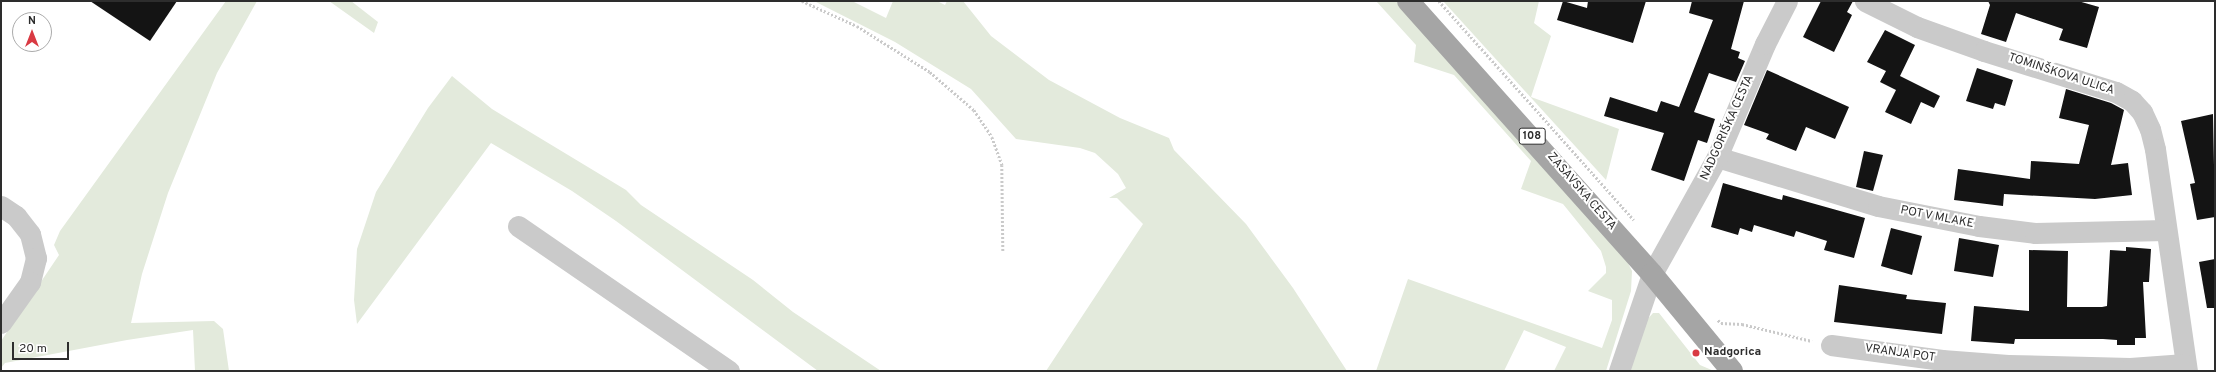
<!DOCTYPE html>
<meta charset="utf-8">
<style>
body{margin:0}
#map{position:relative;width:2216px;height:372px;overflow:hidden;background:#fff;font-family:Overpass,sans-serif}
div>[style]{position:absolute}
.green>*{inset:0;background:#e3eadc}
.building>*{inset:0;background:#141414}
.path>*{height:2.5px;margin-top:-1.25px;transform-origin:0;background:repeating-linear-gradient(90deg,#cacaca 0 2px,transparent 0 4px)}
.minor>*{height:21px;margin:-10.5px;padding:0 10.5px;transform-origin:10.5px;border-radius:10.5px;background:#cacaca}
.major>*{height:22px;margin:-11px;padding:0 11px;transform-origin:11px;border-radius:11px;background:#a5a5a5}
.dots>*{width:11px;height:11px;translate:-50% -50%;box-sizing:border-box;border:2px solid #fff;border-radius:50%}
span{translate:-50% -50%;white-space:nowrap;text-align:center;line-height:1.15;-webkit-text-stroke:4px #fff;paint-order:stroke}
.shield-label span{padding:1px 3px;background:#fff;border:1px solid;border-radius:3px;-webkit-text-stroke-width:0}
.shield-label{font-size:11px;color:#2d2d2d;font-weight:700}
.street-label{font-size:12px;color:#2d2d2d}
.poi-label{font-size:12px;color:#2d2d2d;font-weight:700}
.left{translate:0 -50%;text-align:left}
.frame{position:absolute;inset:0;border:2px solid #2d2d2d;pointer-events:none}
.north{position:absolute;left:12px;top:12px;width:40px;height:40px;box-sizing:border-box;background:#fff;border:1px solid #ababab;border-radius:50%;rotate:0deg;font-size:11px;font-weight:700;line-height:16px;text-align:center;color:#2d2d2d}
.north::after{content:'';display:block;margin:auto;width:14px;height:18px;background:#d93a43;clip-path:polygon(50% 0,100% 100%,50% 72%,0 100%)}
.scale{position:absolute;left:12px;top:342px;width:57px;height:18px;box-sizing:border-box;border:2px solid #2d2d2d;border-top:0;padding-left:5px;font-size:12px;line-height:14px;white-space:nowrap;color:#2d2d2d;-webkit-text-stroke:3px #fff;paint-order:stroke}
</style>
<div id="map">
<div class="green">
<i style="clip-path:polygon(226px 1px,257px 1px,217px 73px,168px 193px,142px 274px,131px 323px,214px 321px,223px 329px,229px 371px,195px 371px,193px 330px,127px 340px,5px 363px,1px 368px,1px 341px,59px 255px,54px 245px,60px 231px)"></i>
<i style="clip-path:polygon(329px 1px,351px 1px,378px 22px,374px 33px)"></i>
<i style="clip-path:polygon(814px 1px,852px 1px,886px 18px,893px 1px,937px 1px,945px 5px,947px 1px,963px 1px,991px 36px,1049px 80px,1120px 118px,1169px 138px,1174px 150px,1246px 224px,1293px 288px,1347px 371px,1046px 371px,1143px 224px,1117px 198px,1109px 198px,1126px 188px,1118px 174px,1095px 153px,1080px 148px,1016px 139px,971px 89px,895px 42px)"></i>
<i style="clip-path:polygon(1376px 1px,1397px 1px,1623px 253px,1632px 271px,1631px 291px,1606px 371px,1554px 371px,1566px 347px,1524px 330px,1504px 371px,1376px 371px,1408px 279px,1602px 348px,1612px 320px,1612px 300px,1588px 291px,1606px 273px,1606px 267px,1601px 251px,1563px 204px,1521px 189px,1531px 161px,1454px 75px,1414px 62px,1416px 45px)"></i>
<i style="clip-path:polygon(1443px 1px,1539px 1px,1534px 23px,1551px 36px,1531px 97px,1619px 129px,1606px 180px)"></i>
<i style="clip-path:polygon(452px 76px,492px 109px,626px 190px,641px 205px,753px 280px,793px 312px,881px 371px,818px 371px,616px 221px,572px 191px,491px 143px,357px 324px,354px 300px,357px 249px,376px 192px,428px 108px)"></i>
<i style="clip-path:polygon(1653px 313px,1659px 313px,1700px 365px,1714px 371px,1630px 371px,1646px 321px)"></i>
</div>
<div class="building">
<i style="clip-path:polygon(90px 1px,177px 1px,150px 41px)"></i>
<i style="clip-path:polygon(1563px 1px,1587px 8px,1588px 1px,1646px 1px,1633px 43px,1557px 20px)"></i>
<i style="clip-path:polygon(1692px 1px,1744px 1px,1731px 49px,1740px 52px,1738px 58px,1745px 61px,1736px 82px,1709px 73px,1694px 112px,1715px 119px,1707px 143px,1698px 140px,1684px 181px,1651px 170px,1664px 133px,1604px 116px,1610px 97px,1657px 112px,1661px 101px,1679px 107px,1713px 20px,1689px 13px)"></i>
<i style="clip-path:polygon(1821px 1px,1853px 1px,1847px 12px,1852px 15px,1834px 52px,1803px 37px)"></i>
<i style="clip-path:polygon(1988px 1px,2078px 1px,2099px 7px,2087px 48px,2059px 40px,2063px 29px,2016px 13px,2006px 42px,1981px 34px,1990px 5px)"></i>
<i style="clip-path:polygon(1885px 30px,1915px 45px,1900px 76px,1940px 96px,1934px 108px,1921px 102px,1911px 124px,1885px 112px,1896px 90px,1880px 82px,1886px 71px,1867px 62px)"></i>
<i style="clip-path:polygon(1977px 68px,2013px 80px,2005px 106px,1995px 103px,1993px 109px,1966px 101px)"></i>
<i style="clip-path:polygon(1767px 70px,1849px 107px,1835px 139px,1806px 127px,1796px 151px,1766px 139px,1769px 134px,1744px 125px)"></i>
<i style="clip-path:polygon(2066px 89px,2111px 103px,2124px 110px,2111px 165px,2128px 163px,2132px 195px,2095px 199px,2004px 194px,2003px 206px,1954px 200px,1958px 169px,2030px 179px,2031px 161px,2079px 164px,2089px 125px,2059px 118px)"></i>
<i style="clip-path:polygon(2213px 114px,2215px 217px,2197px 220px,2190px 184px,2195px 183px,2181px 121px)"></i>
<i style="clip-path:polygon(1864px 151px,1883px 155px,1873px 191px,1856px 187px)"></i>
<i style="clip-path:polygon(1723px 183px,1782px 200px,1783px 195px,1865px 218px,1854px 258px,1824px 250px,1827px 241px,1796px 231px,1794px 237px,1754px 225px,1752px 232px,1740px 228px,1738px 235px,1711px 227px)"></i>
<i style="clip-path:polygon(1891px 228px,1922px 236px,1912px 275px,1881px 266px)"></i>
<i style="clip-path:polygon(1959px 238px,1999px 245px,1993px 277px,1954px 271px)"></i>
<i style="clip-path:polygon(2126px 247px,2151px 249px,2149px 282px,2143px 282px,2146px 338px,2135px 338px,2135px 345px,2117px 345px,2117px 340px,2103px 339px,2015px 339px,2014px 344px,1971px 341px,1974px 306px,2029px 311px,2029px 250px,2068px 251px,2067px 307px,2102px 307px,2107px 306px,2110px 250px,2126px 251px)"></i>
<i style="clip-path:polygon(2215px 259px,2215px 308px,2207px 308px,2199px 262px)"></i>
<i style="clip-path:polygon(1839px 285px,1907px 295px,1906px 299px,1946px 303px,1942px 334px,1834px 322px)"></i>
</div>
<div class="path">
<i style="left:802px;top:1px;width:60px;rotate:24.4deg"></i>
<i style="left:857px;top:26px;width:86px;rotate:32.2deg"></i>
<i style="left:930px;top:72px;width:58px;rotate:40.8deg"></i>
<i style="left:974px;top:110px;width:32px;rotate:56deg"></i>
<i style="left:992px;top:137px;width:30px;rotate:70deg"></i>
<i style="left:1002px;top:165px;width:87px;rotate:89.3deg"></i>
<i style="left:1439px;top:1px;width:293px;rotate:48.3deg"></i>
<i style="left:1718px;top:320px;width:4px;rotate:45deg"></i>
<i style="left:1721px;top:323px;width:21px;rotate:3deg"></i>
<i style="left:1742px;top:324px;width:72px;rotate:13.7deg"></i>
</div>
<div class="minor">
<i style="left:1865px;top:1px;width:58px;rotate:26.6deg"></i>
<i style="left:1917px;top:27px;width:71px;rotate:19.7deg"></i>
<i style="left:1984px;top:51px;width:138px;rotate:17.3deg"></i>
<i style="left:2116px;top:92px;width:18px;rotate:29deg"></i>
<i style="left:2132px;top:101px;width:15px;rotate:48deg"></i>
<i style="left:2142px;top:112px;width:19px;rotate:65deg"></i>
<i style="left:2150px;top:129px;width:21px;rotate:76deg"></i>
<i style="left:2155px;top:149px;width:224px;rotate:81.8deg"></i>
<i style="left:1717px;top:157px;width:168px;rotate:16.9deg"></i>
<i style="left:1878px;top:206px;width:103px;rotate:11.2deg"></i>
<i style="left:1979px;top:226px;width:56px;rotate:7.1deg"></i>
<i style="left:2035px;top:233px;width:130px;rotate:-1.3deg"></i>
<i style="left:1px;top:206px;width:18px;rotate:34deg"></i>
<i style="left:16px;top:216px;width:23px;rotate:52deg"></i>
<i style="left:30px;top:234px;width:25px;rotate:76deg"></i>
<i style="left:36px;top:258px;width:25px;rotate:104deg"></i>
<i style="left:30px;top:282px;width:50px;rotate:125.3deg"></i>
<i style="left:518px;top:226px;width:256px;rotate:34.5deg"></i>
<i style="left:1831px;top:345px;width:112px;rotate:7.7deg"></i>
<i style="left:1942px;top:360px;width:66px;rotate:4.3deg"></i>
<i style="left:2008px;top:365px;width:122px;rotate:1.4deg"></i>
<i style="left:2130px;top:368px;width:55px;rotate:-4.2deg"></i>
<i style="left:1619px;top:371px;width:102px;rotate:-71.2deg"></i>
<i style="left:1652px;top:274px;width:134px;rotate:-60.9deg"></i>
<i style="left:1717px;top:157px;width:123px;rotate:-67deg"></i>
<i style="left:1765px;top:44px;width:48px;rotate:-62.9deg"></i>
</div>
<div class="major">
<i style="left:1408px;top:1px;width:366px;rotate:48.2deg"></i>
<i style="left:1652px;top:274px;width:126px;rotate:50.5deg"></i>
</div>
<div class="dots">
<i style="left:1696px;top:353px;background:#d93a43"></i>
</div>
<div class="shield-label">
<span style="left:1532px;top:136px">108</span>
</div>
<div class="street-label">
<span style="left:2061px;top:75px;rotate:18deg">TOMINŠKOVA ULICA</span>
<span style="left:1728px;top:128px;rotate:-66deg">NADGORIŠKA CESTA</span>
<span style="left:1581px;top:192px;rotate:49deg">ZASAVSKA CESTA</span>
<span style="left:1937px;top:218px;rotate:11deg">POT V MLAKE</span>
<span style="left:1900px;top:354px;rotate:8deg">VRANJA POT</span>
</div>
<div class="poi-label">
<span class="left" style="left:1704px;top:353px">Nadgorica</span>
</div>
<div class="frame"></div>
<div class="north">N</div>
<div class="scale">20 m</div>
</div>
